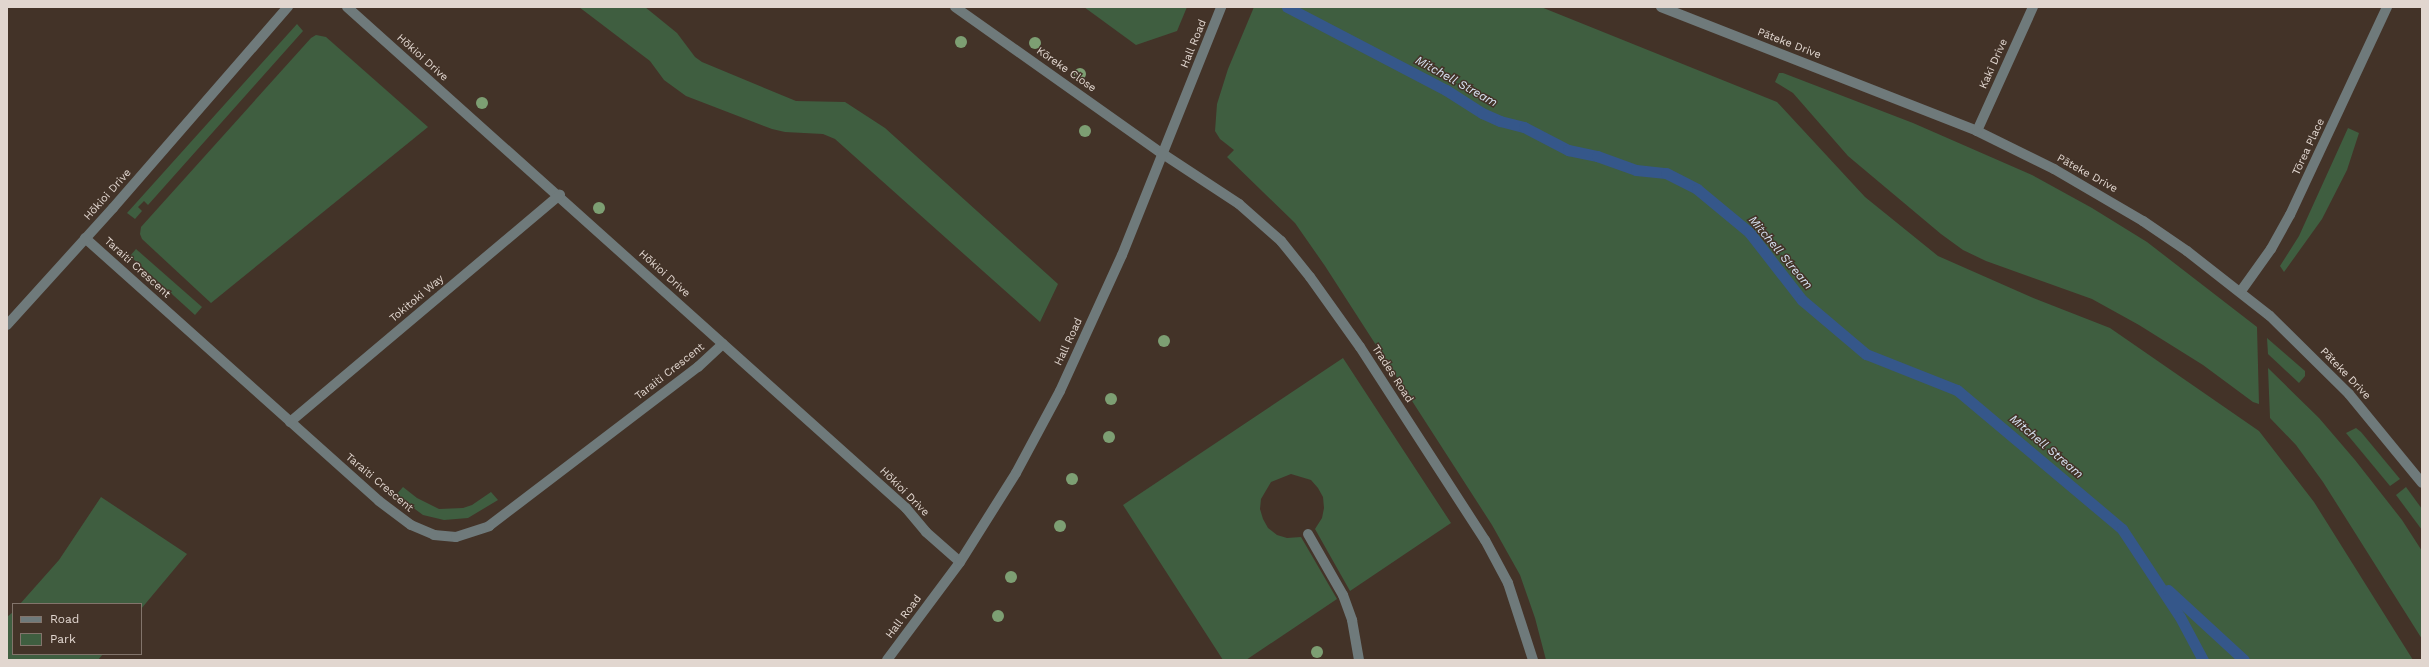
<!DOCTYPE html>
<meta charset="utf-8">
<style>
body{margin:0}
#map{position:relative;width:2429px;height:667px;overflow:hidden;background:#433328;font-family:"Work Sans",sans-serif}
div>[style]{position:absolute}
.green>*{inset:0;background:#3f5e40}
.stream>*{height:11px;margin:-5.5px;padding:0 5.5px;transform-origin:5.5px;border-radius:5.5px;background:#35578a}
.minor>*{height:10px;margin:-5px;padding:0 5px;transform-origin:5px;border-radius:5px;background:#6f7a7b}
.trees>*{width:12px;height:12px;margin:-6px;border-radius:50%;background:#7d9f73}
span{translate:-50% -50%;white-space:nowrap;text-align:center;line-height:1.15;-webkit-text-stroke:3px #433328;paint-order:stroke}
.street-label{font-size:11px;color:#e1d6cf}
.water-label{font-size:12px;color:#d7e2f2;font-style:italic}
.frame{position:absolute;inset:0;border:8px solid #e1d6cf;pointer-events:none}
.legend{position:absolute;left:12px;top:603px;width:130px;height:52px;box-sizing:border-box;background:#433328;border:1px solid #82746b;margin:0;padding:5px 7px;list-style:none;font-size:12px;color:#e1d6cf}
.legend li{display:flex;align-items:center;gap:8px;height:20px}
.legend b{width:20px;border:1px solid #82746b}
</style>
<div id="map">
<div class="green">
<i style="clip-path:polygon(579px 7px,645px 7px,677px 33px,695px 57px,702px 62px,796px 101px,845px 102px,885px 128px,1058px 284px,1040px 322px,835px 139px,823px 134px,785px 132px,772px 129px,686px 96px,664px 80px,650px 61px)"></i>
<i style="clip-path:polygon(1084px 7px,1187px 7px,1177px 31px,1136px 45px)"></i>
<i style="clip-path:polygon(1254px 7px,1541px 7px,1777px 102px,1865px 197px,1938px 256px,2031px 297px,2110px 328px,2259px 431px,2314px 502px,2413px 660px,1546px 660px,1535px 618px,1520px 575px,1492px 525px,1325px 266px,1295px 223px,1227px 157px,1234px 150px,1220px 139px,1215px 131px,1217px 104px,1228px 69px)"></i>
<i style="clip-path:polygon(297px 24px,303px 31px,148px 205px,144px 201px,138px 207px,142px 211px,135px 219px,127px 213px)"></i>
<i style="clip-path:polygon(316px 35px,326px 37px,428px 127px,211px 303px,142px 239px,140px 234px,141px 227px,311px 38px)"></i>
<i style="clip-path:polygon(1779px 73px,1783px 73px,1913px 123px,2032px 175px,2092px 208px,2147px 242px,2257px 327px,2259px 404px,2253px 402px,2203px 365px,2139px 325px,2092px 299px,1986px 261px,1963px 250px,1941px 234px,1848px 156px,1793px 93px,1775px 82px)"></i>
<i style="clip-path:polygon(2348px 128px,2359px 133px,2347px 170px,2322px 219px,2284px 272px,2280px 266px,2299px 236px)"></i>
<i style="clip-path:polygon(136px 249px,202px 307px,195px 315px,130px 256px)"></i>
<i style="clip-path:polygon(2267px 338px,2305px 371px,2305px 376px,2299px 383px,2268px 354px)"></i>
<i style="clip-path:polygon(1343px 358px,1451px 523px,1350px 591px,1315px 529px,1322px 518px,1324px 508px,1323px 497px,1318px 488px,1311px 480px,1291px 474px,1271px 482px,1261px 499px,1260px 509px,1263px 519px,1268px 528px,1277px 535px,1287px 538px,1301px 537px,1337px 599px,1246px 660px,1223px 660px,1123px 505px)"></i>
<i style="clip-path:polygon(2268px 368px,2319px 418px,2355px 460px,2402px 520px,2422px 551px,2422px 639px,2323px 482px,2296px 445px,2270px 418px)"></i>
<i style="clip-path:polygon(2356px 428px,2361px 432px,2400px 479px,2390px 486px,2346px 433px)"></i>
<i style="clip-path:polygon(403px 487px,417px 498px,439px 509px,463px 508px,472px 505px,491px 492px,498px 500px,468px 518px,444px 520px,423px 515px,396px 495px)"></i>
<i style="clip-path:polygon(2406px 487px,2422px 509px,2422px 530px,2396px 495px)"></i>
<i style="clip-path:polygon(101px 497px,187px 554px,141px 609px,141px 604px,20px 604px,59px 560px)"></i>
<i style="clip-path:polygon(13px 612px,13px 654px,103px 654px,98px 660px,7px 660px,7px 617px)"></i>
</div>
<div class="stream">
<i style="left:1287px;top:7px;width:179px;rotate:27.6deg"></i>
<i style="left:1446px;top:90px;width:43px;rotate:32.6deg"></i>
<i style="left:1482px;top:113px;width:20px;rotate:24deg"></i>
<i style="left:1500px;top:121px;width:25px;rotate:14deg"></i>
<i style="left:1524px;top:127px;width:50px;rotate:27.6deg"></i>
<i style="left:1568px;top:150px;width:30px;rotate:12deg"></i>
<i style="left:1597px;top:156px;width:41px;rotate:19.7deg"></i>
<i style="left:1636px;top:170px;width:30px;rotate:6deg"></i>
<i style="left:1666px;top:173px;width:35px;rotate:27deg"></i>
<i style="left:1697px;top:189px;width:67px;rotate:39.6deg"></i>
<i style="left:1749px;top:232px;width:86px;rotate:52.1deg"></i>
<i style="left:1802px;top:300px;width:84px;rotate:40.2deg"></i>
<i style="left:1866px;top:354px;width:98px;rotate:21.6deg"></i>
<i style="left:1957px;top:390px;width:216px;rotate:40.1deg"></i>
<i style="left:2122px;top:529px;width:105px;rotate:56.6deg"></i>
<i style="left:2180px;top:617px;width:49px;rotate:61.9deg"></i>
<i style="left:2168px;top:590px;width:103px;rotate:42.6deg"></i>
</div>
<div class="minor">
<i style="left:347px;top:7px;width:751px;rotate:41.87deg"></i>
<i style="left:906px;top:508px;width:31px;rotate:50deg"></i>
<i style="left:926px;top:532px;width:45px;rotate:41.4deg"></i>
<i style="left:955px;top:7px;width:255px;rotate:35.3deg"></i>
<i style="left:1163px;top:154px;width:91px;rotate:33.3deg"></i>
<i style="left:1239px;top:204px;width:56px;rotate:41.4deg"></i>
<i style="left:1281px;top:241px;width:46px;rotate:51.1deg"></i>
<i style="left:1310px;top:277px;width:86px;rotate:54.5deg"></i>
<i style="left:1360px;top:347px;width:230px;rotate:57.1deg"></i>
<i style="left:1485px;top:540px;width:49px;rotate:61.9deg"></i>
<i style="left:1508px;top:583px;width:81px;rotate:72deg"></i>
<i style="left:1661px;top:7px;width:339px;rotate:21.4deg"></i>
<i style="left:1977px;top:131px;width:86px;rotate:26.3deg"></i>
<i style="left:2054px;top:169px;width:103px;rotate:30.3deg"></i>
<i style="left:2143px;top:221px;width:53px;rotate:34.3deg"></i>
<i style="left:2187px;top:251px;width:105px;rotate:38.1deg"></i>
<i style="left:2270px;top:316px;width:111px;rotate:44.6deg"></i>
<i style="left:2349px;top:394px;width:115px;rotate:50.6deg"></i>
<i style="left:1977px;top:131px;width:136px;rotate:-65.7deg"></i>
<i style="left:85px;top:238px;width:394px;rotate:41.8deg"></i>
<i style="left:379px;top:501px;width:40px;rotate:37deg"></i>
<i style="left:411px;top:525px;width:25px;rotate:23deg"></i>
<i style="left:434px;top:535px;width:22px;rotate:5deg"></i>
<i style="left:456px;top:537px;width:35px;rotate:-18deg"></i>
<i style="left:489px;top:526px;width:263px;rotate:-37.3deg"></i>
<i style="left:698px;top:367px;width:34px;rotate:-43deg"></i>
<i style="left:2241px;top:291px;width:52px;rotate:-54.5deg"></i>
<i style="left:2271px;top:249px;width:39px;rotate:-61deg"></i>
<i style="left:2290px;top:215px;width:230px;rotate:-65deg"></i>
<i style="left:7px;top:325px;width:158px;rotate:-47.8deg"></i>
<i style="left:113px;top:208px;width:267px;rotate:-49deg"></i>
<i style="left:290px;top:422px;width:353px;rotate:-40.1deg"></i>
<i style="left:1308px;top:534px;width:70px;rotate:60.2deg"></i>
<i style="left:1343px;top:595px;width:27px;rotate:70deg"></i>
<i style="left:1352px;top:620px;width:41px;rotate:80.1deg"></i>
<i style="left:887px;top:660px;width:122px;rotate:-53.3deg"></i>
<i style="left:960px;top:562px;width:105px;rotate:-57.8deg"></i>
<i style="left:1016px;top:473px;width:93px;rotate:-61.8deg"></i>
<i style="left:1060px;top:391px;width:149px;rotate:-65.5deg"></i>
<i style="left:1122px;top:255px;width:267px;rotate:-68.2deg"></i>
</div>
<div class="trees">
<i style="left:961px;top:42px"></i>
<i style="left:1035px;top:43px"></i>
<i style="left:1080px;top:74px"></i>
<i style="left:482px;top:103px"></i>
<i style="left:1085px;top:131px"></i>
<i style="left:599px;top:208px"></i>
<i style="left:1164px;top:341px"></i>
<i style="left:1111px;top:399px"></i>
<i style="left:1109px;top:437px"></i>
<i style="left:1072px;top:479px"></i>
<i style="left:1060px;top:526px"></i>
<i style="left:1011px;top:577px"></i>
<i style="left:998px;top:616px"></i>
<i style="left:1317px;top:652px"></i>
</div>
<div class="street-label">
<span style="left:1194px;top:44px;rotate:-68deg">Hall Road</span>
<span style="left:1789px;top:44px;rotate:21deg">Pāteke Drive</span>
<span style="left:422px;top:58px;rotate:42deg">Hōkioi Drive</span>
<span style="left:1994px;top:64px;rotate:-66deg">Kakī Drive</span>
<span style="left:1066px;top:70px;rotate:35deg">Kōreke Close</span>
<span style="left:2309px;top:147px;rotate:-65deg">Tōrea Place</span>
<span style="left:2087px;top:174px;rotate:29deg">Pāteke Drive</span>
<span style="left:108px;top:195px;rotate:-48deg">Hōkioi Drive</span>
<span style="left:137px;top:268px;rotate:42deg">Taraiti Crescent</span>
<span style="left:664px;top:274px;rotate:42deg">Hōkioi Drive</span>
<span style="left:417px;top:299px;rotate:-40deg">Tokitoki Way</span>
<span style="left:1069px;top:342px;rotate:-65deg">Hall Road</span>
<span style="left:670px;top:372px;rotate:-38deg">Taraiti Crescent</span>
<span style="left:1392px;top:374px;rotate:57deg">Trades Road</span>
<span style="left:2345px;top:374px;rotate:46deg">Pāteke Drive</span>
<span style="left:379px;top:483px;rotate:40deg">Taraiti Crescent</span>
<span style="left:904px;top:492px;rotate:45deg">Hōkioi Drive</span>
<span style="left:904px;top:617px;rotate:-53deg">Hall Road</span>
</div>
<div class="water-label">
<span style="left:1456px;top:82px;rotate:29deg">Mitchell Stream</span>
<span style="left:1780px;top:253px;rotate:50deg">Mitchell Stream</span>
<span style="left:2046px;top:447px;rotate:40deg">Mitchell Stream</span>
</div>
<div class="frame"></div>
<ul class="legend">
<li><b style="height:5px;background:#6f7a7b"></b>Road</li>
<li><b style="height:11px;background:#3f5e40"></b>Park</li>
</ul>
</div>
